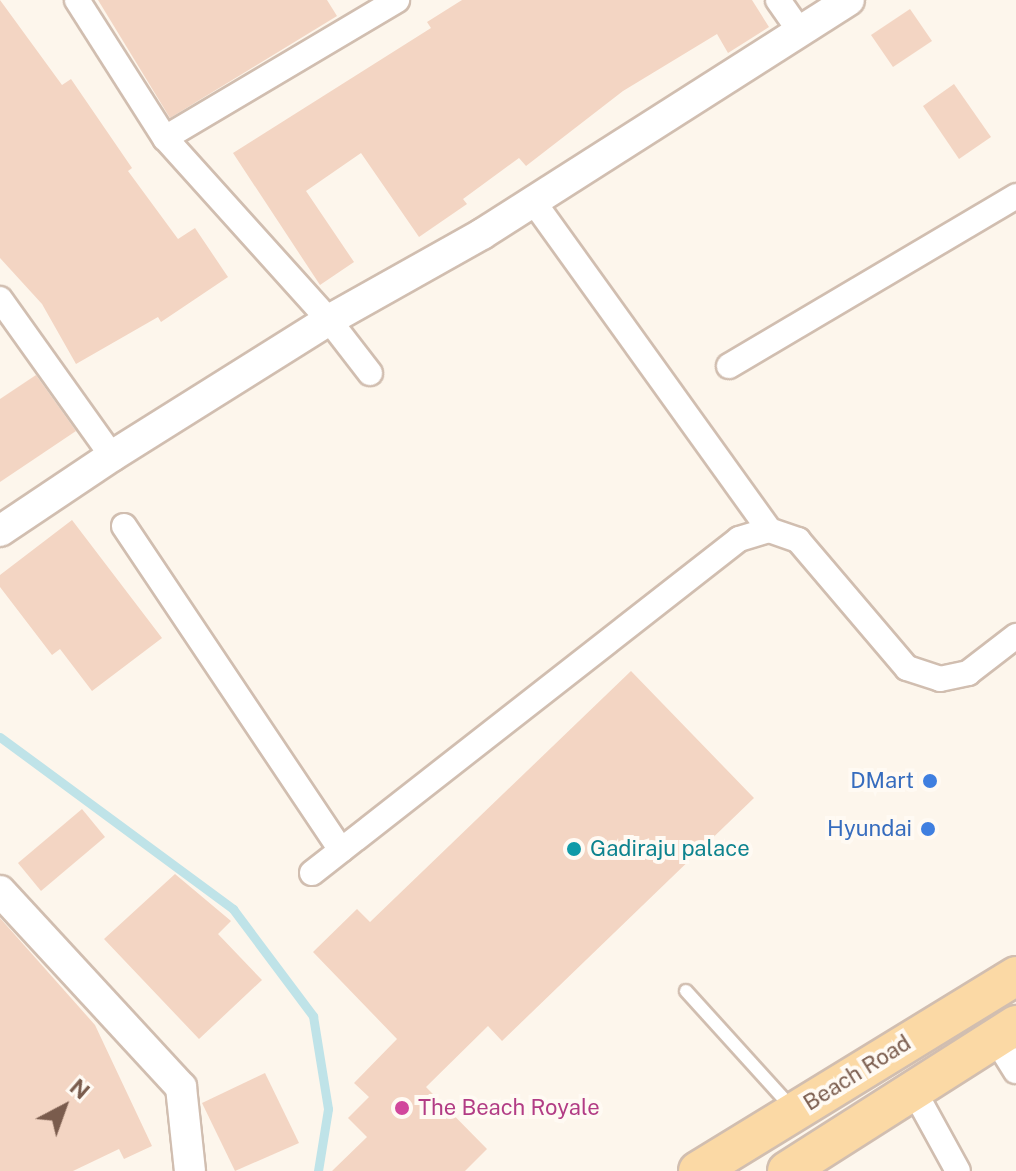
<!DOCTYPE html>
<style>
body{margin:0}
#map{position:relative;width:1016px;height:1171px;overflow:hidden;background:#fdf6ec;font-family:"Public Sans",sans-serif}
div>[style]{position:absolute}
.stream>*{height:9px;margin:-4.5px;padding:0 4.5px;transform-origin:4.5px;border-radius:4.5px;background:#bfe3e8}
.building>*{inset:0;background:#f3d5c3}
.roads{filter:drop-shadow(2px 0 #d1beb0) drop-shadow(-2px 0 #d1beb0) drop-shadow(0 2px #d1beb0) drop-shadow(0 -2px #d1beb0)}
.service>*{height:12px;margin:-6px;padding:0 6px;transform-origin:6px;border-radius:6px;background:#fff}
.minor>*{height:24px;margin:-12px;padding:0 12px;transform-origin:12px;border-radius:12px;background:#fff}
.tertiary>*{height:30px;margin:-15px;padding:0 15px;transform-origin:15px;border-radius:15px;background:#fff}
.primary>*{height:38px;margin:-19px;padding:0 19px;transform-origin:19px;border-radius:19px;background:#fbd9a5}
.dots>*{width:22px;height:22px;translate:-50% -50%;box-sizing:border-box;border:4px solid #fffaf3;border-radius:50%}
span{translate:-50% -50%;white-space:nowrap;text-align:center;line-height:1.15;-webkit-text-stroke:8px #fffaf3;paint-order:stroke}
.shop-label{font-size:22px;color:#366cbe}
.right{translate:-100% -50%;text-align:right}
.culture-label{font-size:22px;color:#0d838f}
.left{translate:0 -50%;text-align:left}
.street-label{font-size:22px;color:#7a5c4d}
.hotel-label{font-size:22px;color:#b23c85}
.north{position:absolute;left:24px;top:1067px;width:80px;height:80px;-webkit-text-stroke:6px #fffaf3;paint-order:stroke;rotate:41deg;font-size:22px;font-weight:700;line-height:32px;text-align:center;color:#7a5c4d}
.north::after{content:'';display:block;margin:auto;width:28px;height:36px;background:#7a5c4d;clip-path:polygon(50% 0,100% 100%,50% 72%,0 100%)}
</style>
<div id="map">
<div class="stream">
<i style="left:0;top:737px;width:290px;rotate:36.4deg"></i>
<i style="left:233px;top:909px;width:134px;rotate:53.2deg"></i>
<i style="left:313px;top:1016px;width:94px;rotate:80.8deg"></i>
<i style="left:328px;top:1109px;width:63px;rotate:99.2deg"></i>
</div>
<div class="building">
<i style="clip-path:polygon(0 0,62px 85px,71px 79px,132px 168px,128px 171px,178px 239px,195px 228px,228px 277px,161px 322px,158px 317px,76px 364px,42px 304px,0 258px)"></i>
<i style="clip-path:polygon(98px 0,327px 0,337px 16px,170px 118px)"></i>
<i style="clip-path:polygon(462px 0,752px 0,769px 27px,728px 53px,717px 34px,623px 91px,526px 166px,519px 158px,463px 199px,467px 204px,419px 237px,361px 153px,306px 191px,354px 262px,320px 285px,233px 153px,431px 28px,427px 22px)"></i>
<i style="clip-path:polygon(910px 9px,932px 41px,893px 67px,871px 35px)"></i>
<i style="clip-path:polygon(954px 84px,991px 137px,959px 159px,923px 106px)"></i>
<i style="clip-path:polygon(36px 375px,76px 431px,0 482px,0 399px)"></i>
<i style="clip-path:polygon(72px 520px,162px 638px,92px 691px,60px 649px,52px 655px,0 587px,0 575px)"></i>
<i style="clip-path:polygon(631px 671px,754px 798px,502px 1041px,488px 1026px,426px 1087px,487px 1149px,465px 1171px,332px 1171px,367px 1137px,348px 1118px,369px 1097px,354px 1083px,397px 1039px,313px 952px,357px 909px,370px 922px)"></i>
<i style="clip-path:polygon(82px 809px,105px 837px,41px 891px,18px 863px)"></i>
<i style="clip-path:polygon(175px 874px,231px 921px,218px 934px,262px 980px,199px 1039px,104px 939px)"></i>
<i style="clip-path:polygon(0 918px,95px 1025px,152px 1146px,124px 1159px,119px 1149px,73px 1171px,0 1171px)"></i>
<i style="clip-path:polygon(265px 1073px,299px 1143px,235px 1171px,202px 1103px)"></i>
</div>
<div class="roads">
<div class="service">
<i style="left:686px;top:991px;width:159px;rotate:47.8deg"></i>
</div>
<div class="minor">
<i style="left:77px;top:0;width:164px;rotate:57.5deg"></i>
<i style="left:165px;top:138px;width:245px;rotate:48deg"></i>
<i style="left:329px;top:320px;width:67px;rotate:52.3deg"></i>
<i style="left:778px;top:0;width:40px;rotate:55.1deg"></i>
<i style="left:165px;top:138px;width:270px;rotate:-30.7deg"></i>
<i style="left:533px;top:201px;width:405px;rotate:54.3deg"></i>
<i style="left:0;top:299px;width:193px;rotate:54.5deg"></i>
<i style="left:729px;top:366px;width:334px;rotate:-30.6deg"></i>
<i style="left:124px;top:526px;width:390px;rotate:56.2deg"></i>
<i style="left:312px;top:873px;width:542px;rotate:-38.03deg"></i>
<i style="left:739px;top:539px;width:31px;rotate:-17deg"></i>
<i style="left:769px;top:530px;width:31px;rotate:19deg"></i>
<i style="left:798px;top:540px;width:168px;rotate:49.6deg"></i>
<i style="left:907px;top:668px;width:35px;rotate:18deg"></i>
<i style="left:940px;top:679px;width:29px;rotate:-12deg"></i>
<i style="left:968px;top:673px;width:61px;rotate:-37.6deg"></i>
<i style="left:995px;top:1038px;width:39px;rotate:58deg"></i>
<i style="left:914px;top:1091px;width:91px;rotate:61.2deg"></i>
</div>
<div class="tertiary">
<i style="left:0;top:531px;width:135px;rotate:-33.8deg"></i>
<i style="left:112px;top:456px;width:256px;rotate:-32.1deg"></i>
<i style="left:329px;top:320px;width:176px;rotate:-29.3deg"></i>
<i style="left:482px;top:234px;width:435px;rotate:-32.5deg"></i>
<i style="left:0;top:891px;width:267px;rotate:47.3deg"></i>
<i style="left:181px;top:1087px;width:84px;rotate:83.9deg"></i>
</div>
<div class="primary">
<i style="left:698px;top:1171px;width:373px;rotate:-31.5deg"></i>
<i style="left:787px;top:1171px;width:272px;rotate:-32.5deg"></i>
</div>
</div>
<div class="dots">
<i style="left:930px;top:781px;background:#3f7fe0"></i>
<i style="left:928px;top:829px;background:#3f7fe0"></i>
<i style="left:574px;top:849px;background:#0f9aa8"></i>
<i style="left:402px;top:1108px;background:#d1479c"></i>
</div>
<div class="shop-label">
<span class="right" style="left:914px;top:781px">DMart</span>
<span class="right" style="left:912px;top:829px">Hyundai</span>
</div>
<div class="culture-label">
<span class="left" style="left:590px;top:849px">Gadiraju palace</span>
</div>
<div class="street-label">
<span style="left:857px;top:1073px;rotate:-32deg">Beach Road</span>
</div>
<div class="hotel-label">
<span class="left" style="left:418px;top:1108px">The Beach Royale</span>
</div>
<div class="north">N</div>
</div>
